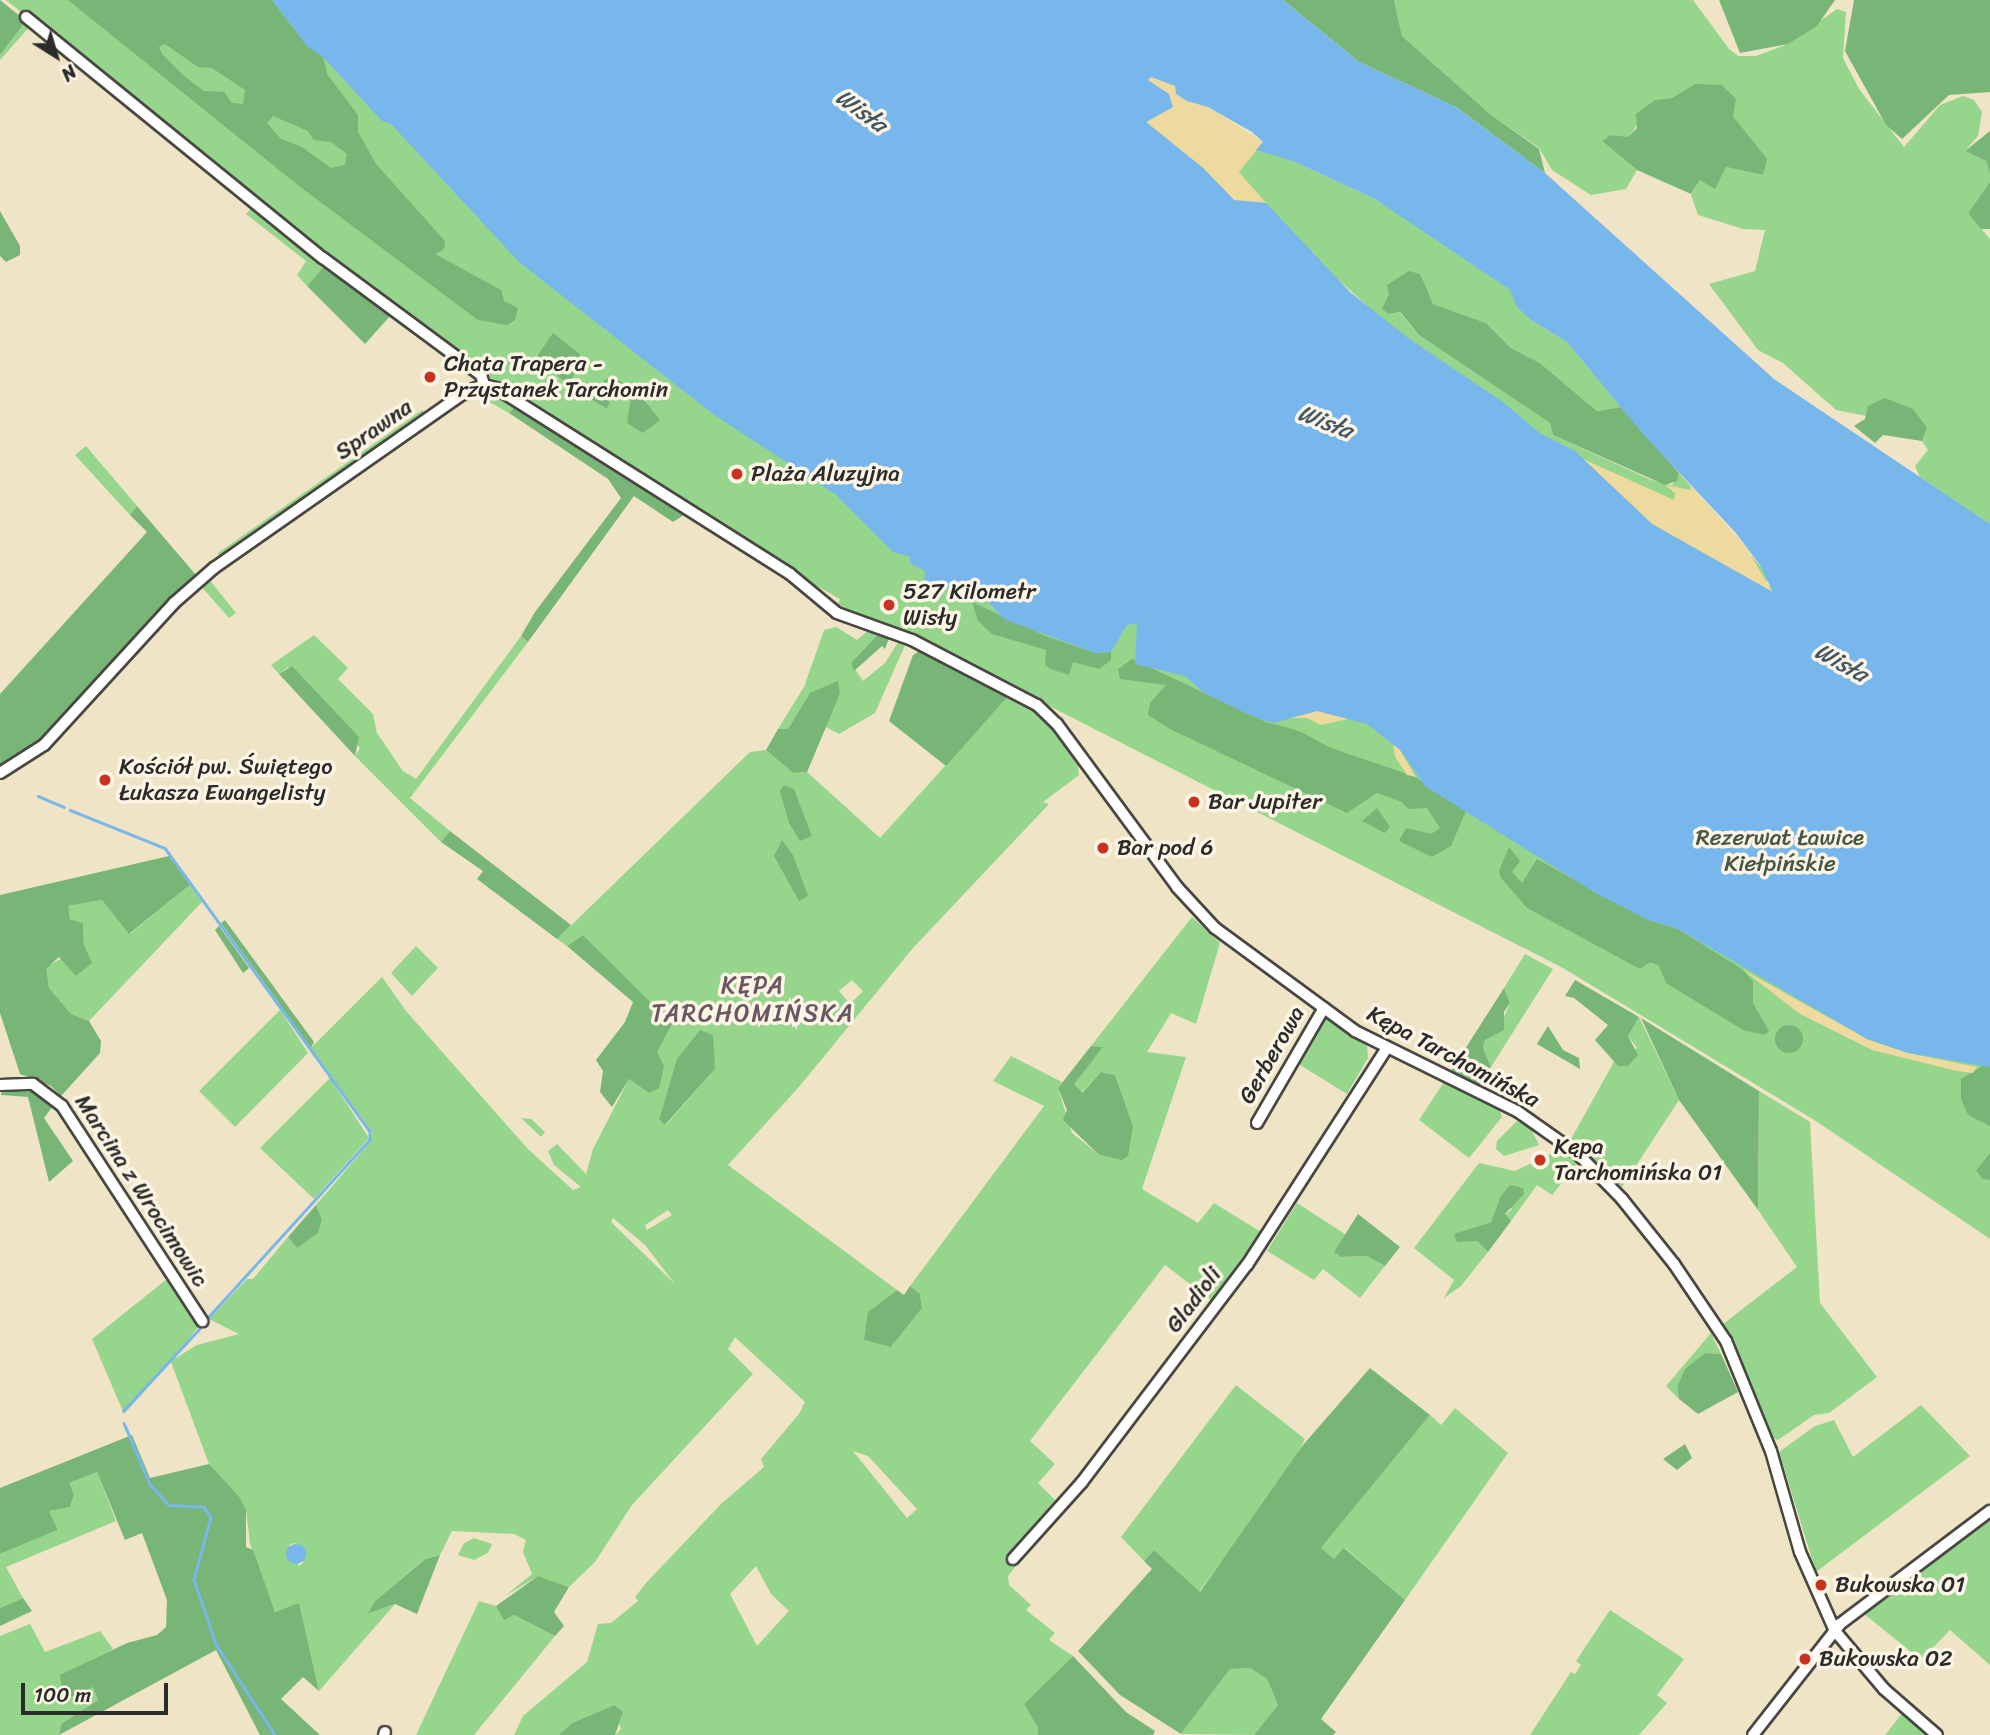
<!DOCTYPE html>
<meta charset="utf-8">
<style>
body{margin:0}
#map{position:relative;width:1990px;height:1735px;overflow:hidden;background:#f0e4c6;font-family:Sriracha,sans-serif}
div>[style]{position:absolute}
.green>*{inset:0;background:#95d58c}
.forest>*{inset:0;background:#78b678}
.round{border-radius:50%}
.sand>*{inset:0;background:#eeda9e}
.water>*{inset:0;background:#78b7ec}
.stream>*{height:2.5px;margin:-1.25px;padding:0 1.25px;transform-origin:1.25px;border-radius:1.25px;background:#78b7ec}
.roads{filter:drop-shadow(2px 0 #494742) drop-shadow(-2px 0 #494742) drop-shadow(0 2px #494742) drop-shadow(0 -2px #494742)}
.minor>*{height:10px;margin:-5px;padding:0 5px;transform-origin:5px;border-radius:5px;background:#fff}
.dots>*{width:19px;height:19px;translate:-50% -50%;box-sizing:border-box;border:4px solid #fcf5e5;border-radius:50%}
span{translate:-50% -50%;white-space:nowrap;text-align:center;line-height:1.15;-webkit-text-stroke:7px #fcf5e5;paint-order:stroke}
.poi-label{font-size:23px;color:#2b2b2b}
.left{translate:0 -50%;text-align:left}
.street-label{font-size:23px;color:#2b2b2b}
.park-label{font-size:23px;color:#465643}
.water-label{font-size:24px;color:#425565;font-style:italic}
.neighbourhood-label{font-size:24px;color:#6b5661;letter-spacing:2px}
.north{position:absolute;left:21px;top:21px;width:70px;height:70px;-webkit-text-stroke:5px #fcf5e5;paint-order:stroke;rotate:143deg;font-size:19px;font-weight:700;line-height:28px;text-align:center;color:#2b2b2b}
.north::after{content:'';display:block;margin:auto;width:24px;height:32px;background:#2b2b2b;clip-path:polygon(50% 0,100% 100%,50% 72%,0 100%)}
.scale{position:absolute;left:21px;top:1683px;width:147px;height:32px;box-sizing:border-box;border:4px solid #2b2b2b;border-top:0;padding-left:9px;font-size:21px;line-height:24px;white-space:nowrap;color:#2b2b2b;-webkit-text-stroke:5px #fcf5e5;paint-order:stroke}
</style>
<div id="map">
<div class="green">
<i style="clip-path:polygon(6px 0,646px 0,881px 213px,1990px 679px,1990px 1239px,1816px 1121px,1563px 968px,906px 633px,849px 610px,838px 604px,840px 599px,723px 533px,445px 349px)"></i>
<i style="clip-path:polygon(1394px 0,1693px 0,1729px 49px,1738px 56px,1756px 56px,1788px 44px,1837px 9px,1846px 12px,1843px 58px,1859px 89px,1904px 147px,1940px 105px,1963px 96px,1974px 100px,1982px 112px,1978px 136px,1965px 151px,1986px 161px,1990px 174px,1990px 182px,1968px 213px,1990px 239px,1990px 524px,1920px 477px,1915px 466px,1928px 450px,1922px 441px,1927px 428px,1836px 410px,1783px 363px,1758px 350px,1709px 284px,1755px 271px,1765px 230px,1743px 229px,1698px 215px,1691px 195px,1700px 180px,1726px 167px,1763px 175px,1766px 159px,1733px 116px,1695px 84px,1672px 98px,1655px 100px,1628px 138px,1610px 135px,1602px 141px,1637px 170px,1626px 189px,1591px 195px,1552px 170px,1539px 148px,1490px 114px,1402px 36px)"></i>
<i style="clip-path:polygon(26px 21px,31px 25px,0 60px,0 55px)"></i>
<i style="clip-path:polygon(1054px 66px,1257px 150px,1295px 162px,1375px 199px,1452px 249px,1510px 290px,1531px 320px,1567px 342px,1621px 407px,1597px 411px,1540px 363px,1511px 348px,1486px 323px,1433px 304px,1423px 284px,1389px 294px,1389px 314px,1399px 312px,1419px 335px,1550px 423px,1553px 435px,1651px 480px,1690px 490px,1672px 485px,1679px 473px,1776px 584px,1698px 561px,1459px 389px,1320px 263px)"></i>
<i style="clip-path:polygon(252px 207px,325px 265px,307px 286px,297px 275px,306px 261px,246px 214px)"></i>
<i style="clip-path:polygon(486px 392px,494px 392px,516px 405px,509px 413px,482px 398px,459px 403px)"></i>
<i style="clip-path:polygon(422px 410px,426px 414px,219px 559px,218px 553px)"></i>
<i style="clip-path:polygon(86px 446px,137px 506px,130px 515px,75px 455px)"></i>
<i style="clip-path:polygon(208px 578px,236px 613px,229px 618px,200px 585px)"></i>
<i style="clip-path:polygon(836px 627px,857px 640px,869px 630px,879px 633px,851px 663px,863px 681px,885px 663px,899px 641px,906px 643px,875px 713px,839px 734px,826px 727px,840px 694px,810px 693px,788px 729px,778px 729px,804px 687px,824px 630px)"></i>
<i style="clip-path:polygon(314px 635px,348px 668px,338px 679px,373px 714px,377px 733px,403px 771px,416px 779px,521px 636px,528px 642px,410px 798px,450px 831px,441px 842px,355px 756px,360px 748px,288px 667px,279px 674px,271px 665px)"></i>
<i style="clip-path:polygon(evenodd,1009px 695px,1045px 717px,1077px 759px,1079px 775px,1043px 802px,1049px 804px,913px 948px,798px 1088px,728px 1165px,897px 1290px,868px 1312px,891px 1347px,922px 1308px,920px 1294px,910px 1286px,1044px 1106px,993px 1081px,1011px 1056px,1062px 1082px,1058px 1088px,1072px 1133px,1098px 1154px,1133px 1126px,1115px 1075px,1101px 1072px,1081px 1093px,1073px 1084px,1102px 1047px,1091px 1046px,1192px 917px,1220px 943px,1196px 1024px,1171px 1013px,1147px 1052px,1186px 1057px,1142px 1189px,1198px 1223px,1214px 1203px,1261px 1232px,1211px 1300px,1165px 1265px,1030px 1441px,1055px 1464px,1038px 1483px,1055px 1500px,1009px 1553px,1016px 1566px,1008px 1576px,1009px 1585px,1031px 1605px,1026px 1610px,1055px 1633px,1049px 1640px,1073px 1656px,1024px 1704px,1038px 1728px,1038px 1735px,615px 1735px,621px 1729px,614px 1705px,572px 1723px,561px 1735px,514px 1735px,523px 1716px,587px 1662px,598px 1624px,611px 1623px,638px 1601px,635px 1597px,646px 1583px,721px 1504px,764px 1467px,761px 1459px,799px 1414px,805px 1402px,735px 1337px,728px 1349px,753px 1374px,632px 1505px,595px 1562px,569px 1587px,538px 1576px,505px 1596px,532px 1574px,523px 1552px,526px 1540px,514px 1534px,452px 1531px,440px 1555px,424px 1559px,375px 1601px,369px 1614px,395px 1604px,319px 1691px,299px 1604px,275px 1612px,250px 1544px,246px 1510px,209px 1464px,171px 1362px,124px 1414px,92px 1339px,167px 1279px,199px 1326px,171px 1361px,197px 1345px,239px 1334px,209px 1319px,247px 1279px,253px 1279px,288px 1237px,297px 1248px,322px 1219px,316px 1205px,371px 1141px,372px 1132px,311px 1048px,382px 977px,406px 1011px,528px 1149px,573px 1190px,581px 1187px,554px 1165px,548px 1151px,557px 1144px,586px 1174px,593px 1149px,629px 1079px,649px 1093px,656px 1052px,671px 1024px,583px 935px,567px 946px,557px 939px,750px 752px,766px 750px,793px 773px,807px 772px,880px 838px,1009px 695px,784px 785px,794px 790px,812px 836px,784px 785px,1009px 695px,852px 980px,863px 991px,850px 1004px,839px 991px,852px 980px,1009px 695px,715px 1069px,666px 1125px,659px 1121px,669px 1094px,715px 1069px,1009px 695px,668px 1210px,672px 1215px,647px 1230px,645px 1225px,668px 1210px,1009px 695px,613px 1218px,645px 1245px,675px 1284px,611px 1222px,613px 1218px,1009px 695px,853px 1451px,868px 1456px,917px 1509px,907px 1518px,853px 1451px,1009px 695px,295px 1543px,302px 1547px,303px 1563px,299px 1566px,289px 1545px,295px 1543px,1009px 695px,756px 1566px,771px 1594px,789px 1611px,757px 1646px,730px 1594px,756px 1566px)"></i>
<i style="clip-path:polygon(190px 885px,202px 902px,89px 1021px,71px 1014px,49px 988px,45px 968px,84px 945px,83px 923px,71px 919px,66px 914px,68px 906px,102px 900px,130px 934px)"></i>
<i style="clip-path:polygon(416px 946px,438px 968px,412px 996px,391px 973px)"></i>
<i style="clip-path:polygon(1525px 954px,1553px 969px,1491px 1067px,1483px 1048px,1485px 1040px,1502px 1022px,1510px 1003px,1504px 988px)"></i>
<i style="clip-path:polygon(280px 1010px,308px 1053px,235px 1127px,199px 1091px)"></i>
<i style="clip-path:polygon(1322px 1016px,1367px 1045px,1368px 1058px,1347px 1094px,1295px 1062px)"></i>
<i style="clip-path:polygon(1639px 1017px,1679px 1100px,1622px 1187px,1571px 1139px,1615px 1060px,1618px 1066px,1637px 1048px,1628px 1036px)"></i>
<i style="clip-path:polygon(330px 1078px,369px 1138px,314px 1199px,260px 1148px)"></i>
<i style="clip-path:polygon(1444px 1082px,1499px 1108px,1502px 1117px,1469px 1158px,1419px 1120px)"></i>
<i style="clip-path:polygon(1759px 1091px,1810px 1122px,1820px 1303px,1877px 1377px,1829px 1413px,1814px 1415px,1778px 1440px,1773px 1438px,1723px 1324px,1797px 1267px,1758px 1210px)"></i>
<i style="clip-path:polygon(521px 1118px,531px 1119px,545px 1132px,541px 1137px)"></i>
<i style="clip-path:polygon(1517px 1121px,1528px 1123px,1539px 1145px,1504px 1156px,1496px 1149px,1497px 1141px)"></i>
<i style="clip-path:polygon(1561px 1149px,1579px 1161px,1552px 1195px,1537px 1185px,1511px 1221px,1505px 1215px,1512px 1209px,1500px 1197px,1491px 1222px,1455px 1234px,1477px 1241px,1488px 1252px,1461px 1286px,1444px 1298px,1454px 1280px,1414px 1248px,1479px 1163px,1515px 1171px)"></i>
<i style="clip-path:polygon(1297px 1203px,1345px 1234px,1335px 1252px,1342px 1257px,1367px 1256px,1385px 1266px,1360px 1298px,1323px 1269px,1314px 1280px,1267px 1251px)"></i>
<i style="clip-path:polygon(1711px 1333px,1721px 1354px,1705px 1353px,1677px 1387px,1679px 1399px,1666px 1386px)"></i>
<i style="clip-path:polygon(1236px 1385px,1305px 1439px,1290px 1469px,1199px 1592px,1154px 1550px,1144px 1561px,1121px 1537px)"></i>
<i style="clip-path:polygon(1921px 1405px,1970px 1456px,1816px 1572px,1779px 1452px,1815px 1426px,1834px 1420px,1853px 1457px)"></i>
<i style="clip-path:polygon(1455px 1408px,1508px 1453px,1405px 1600px,1345px 1548px,1335px 1560px,1321px 1548px,1430px 1415px,1441px 1425px)"></i>
<i style="clip-path:polygon(97px 1472px,116px 1521px,6px 1567px,23px 1598px,0 1608px,0 1554px,58px 1530px,49px 1511px,70px 1507px,74px 1495px,68px 1483px)"></i>
<i style="clip-path:polygon(1990px 1518px,1990px 1665px,1950px 1630px,1921px 1660px,1863px 1613px)"></i>
<i style="clip-path:polygon(474px 1538px,492px 1544px,488px 1553px,474px 1560px,458px 1555px,464px 1543px)"></i>
<i style="clip-path:polygon(479px 1601px,496px 1606px,504px 1619px,514px 1615px,555px 1636px,474px 1735px,416px 1735px)"></i>
<i style="clip-path:polygon(1610px 1610px,1684px 1659px,1657px 1695px,1667px 1703px,1639px 1735px,1530px 1735px,1571px 1672px,1575px 1674px,1581px 1665px,1576px 1661px)"></i>
<i style="clip-path:polygon(30px 1624px,45px 1652px,100px 1631px,113px 1649px,85px 1664px,98px 1700px,61px 1724px,59px 1735px,0 1735px,0 1636px)"></i>
<i style="clip-path:polygon(1250px 1668px,1267px 1679px,1278px 1705px,1254px 1735px,1181px 1734px,1230px 1669px)"></i>
<i style="clip-path:polygon(1903px 1712px,1930px 1735px,1885px 1735px)"></i>
</div>
<div class="forest">
<i style="clip-path:polygon(0 0,26px 21px,0 55px)"></i>
<i style="clip-path:polygon(evenodd,68px 0,272px 0,307px 46px,323px 56px,327px 74px,358px 115px,358px 132px,376px 164px,445px 241px,444px 249px,435px 254px,501px 290px,504px 301px,518px 308px,515px 320px,507px 325px,478px 320px,299px 186px,68px 0,165px 44px,198px 67px,212px 68px,245px 90px,243px 104px,232px 103px,224px 92px,204px 91px,184px 76px,162px 54px,159px 47px,165px 44px,68px 0,273px 116px,308px 131px,314px 140px,331px 142px,347px 154px,345px 165px,331px 168px,302px 147px,281px 139px,267px 123px,273px 116px)"></i>
<i style="clip-path:polygon(1283px 0,1394px 0,1402px 36px,1490px 114px,1539px 149px,1545px 173px,1456px 107px,1359px 62px)"></i>
<i style="clip-path:polygon(1719px 0,1835px 0,1817px 26px,1788px 44px,1740px 53px)"></i>
<i style="clip-path:polygon(1854px 0,1990px 0,1990px 92px,1949px 95px,1902px 139px,1886px 125px,1845px 51px)"></i>
<i style="clip-path:polygon(1695px 84px,1722px 85px,1736px 99px,1733px 116px,1767px 159px,1763px 175px,1726px 167px,1715px 189px,1700px 180px,1691px 194px,1637px 170px,1602px 141px,1610px 135px,1628px 137px,1637px 128px,1636px 114px,1655px 100px,1672px 98px)"></i>
<i style="clip-path:polygon(1990px 131px,1990px 174px,1986px 161px,1965px 151px)"></i>
<i style="clip-path:polygon(1990px 182px,1990px 229px,1981px 229px,1968px 213px)"></i>
<i style="clip-path:polygon(0 211px,20px 246px,20px 255px,6px 262px,0 256px)"></i>
<i style="clip-path:polygon(325px 265px,391px 315px,365px 344px,307px 286px)"></i>
<i style="clip-path:polygon(1409px 271px,1420px 274px,1433px 304px,1486px 323px,1511px 348px,1540px 363px,1597px 411px,1621px 407px,1679px 473px,1677px 481px,1665px 485px,1553px 435px,1550px 423px,1419px 335px,1400px 312px,1389px 314px,1382px 309px,1389px 294px,1387px 285px)"></i>
<i style="clip-path:polygon(553px 333px,580px 354px,570px 386px,536px 358px)"></i>
<i style="clip-path:polygon(611px 376px,632px 388px,613px 392px,607px 409px,584px 395px)"></i>
<i style="clip-path:polygon(640px 395px,660px 420px,643px 433px,627px 423px,631px 397px)"></i>
<i style="clip-path:polygon(1885px 398px,1913px 409px,1927px 428px,1922px 441px,1883px 435px,1875px 443px,1854px 426px,1865px 419px,1868px 406px)"></i>
<i style="clip-path:polygon(516px 405px,684px 515px,673px 522px,634px 496px,528px 642px,521px 636px,535px 612px,621px 498px,608px 479px,509px 413px)"></i>
<i style="clip-path:polygon(137px 506px,196px 575px,60px 723px,34px 747px,0 766px,0 694px,147px 532px,130px 515px)"></i>
<i style="clip-path:polygon(972px 602px,1048px 637px,1095px 653px,1111px 652px,1111px 660px,1099px 669px,1073px 662px,1069px 675px,1050px 669px,1045px 664px,1046px 650px,992px 634px,978px 621px)"></i>
<i style="clip-path:polygon(879px 633px,889px 638px,885px 649px,882px 646px,854px 671px,851px 663px)"></i>
<i style="clip-path:polygon(923px 649px,1009px 695px,946px 766px,889px 721px,913px 655px)"></i>
<i style="clip-path:polygon(1132px 659px,1266px 722px,1299px 731px,1331px 748px,1416px 777px,1466px 811px,1451px 846px,1432px 857px,1399px 841px,1406px 828px,1431px 834px,1440px 828px,1427px 808px,1408px 809px,1402px 802px,1377px 793px,1347px 813px,1170px 729px,1148px 715px,1150px 703px,1166px 685px,1120px 679px,1118px 669px)"></i>
<i style="clip-path:polygon(292px 666px,359px 737px,355px 756px,279px 674px)"></i>
<i style="clip-path:polygon(838px 681px,840px 694px,807px 772px,793px 773px,766px 750px,778px 729px,788px 729px,810px 693px)"></i>
<i style="clip-path:polygon(784px 785px,794px 789px,812px 836px,800px 841px,789px 823px,780px 791px)"></i>
<i style="clip-path:polygon(1377px 808px,1390px 827px,1385px 833px,1362px 821px)"></i>
<i style="clip-path:polygon(450px 831px,571px 925px,557px 939px,477px 879px,483px 871px,441px 842px)"></i>
<i style="clip-path:polygon(782px 840px,793px 855px,808px 896px,799px 901px,774px 856px)"></i>
<i style="clip-path:polygon(1509px 847px,1520px 861px,1512px 872px,1522px 883px,1537px 859px,1646px 919px,1678px 929px,1742px 969px,1753px 981px,1753px 1003px,1769px 1031px,1765px 1035px,1743px 1030px,1666px 983px,1659px 966px,1650px 962px,1640px 969px,1527px 908px,1501px 878px,1499px 871px)"></i>
<i style="clip-path:polygon(169px 856px,190px 885px,129px 934px,102px 900px,68px 906px,70px 919px,83px 923px,84px 945px,92px 963px,76px 976px,59px 957px,46px 969px,49px 988px,71px 1014px,89px 1021px,101px 1041px,100px 1053px,61px 1096px,51px 1086px,20px 1074px,0 1013px,0 895px)"></i>
<i style="clip-path:polygon(225px 920px,314px 1042px,311px 1048px,221px 923px)"></i>
<i style="clip-path:polygon(219px 926px,249px 968px,243px 973px,215px 930px)"></i>
<i style="clip-path:polygon(583px 935px,672px 1024px,657px 1052px,664px 1066px,659px 1088px,649px 1093px,629px 1079px,612px 1107px,600px 1092px,603px 1071px,596px 1060px,625px 1022px,633px 1002px,567px 946px)"></i>
<i style="clip-path:polygon(1575px 980px,1639px 1017px,1628px 1036px,1638px 1055px,1628px 1066px,1618px 1066px,1595px 1040px,1608px 1025px,1574px 998px,1565px 996px)"></i>
<i style="clip-path:polygon(1504px 988px,1510px 1003px,1504px 1012px,1504px 1030px,1485px 1040px,1483px 1048px,1491px 1067px,1479px 1085px,1451px 1071px)"></i>
<i style="clip-path:polygon(1641px 1018px,1759px 1091px,1758px 1210px,1679px 1100px)"></i>
<i class="round" style="left:1775px;top:1025px;width:28px;height:28px"></i>
<i style="clip-path:polygon(1548px 1026px,1563px 1050px,1579px 1058px,1580px 1069px,1537px 1044px)"></i>
<i style="clip-path:polygon(700px 1030px,713px 1035px,715px 1069px,665px 1125px,659px 1120px,677px 1059px)"></i>
<i style="clip-path:polygon(1091px 1046px,1103px 1047px,1074px 1084px,1082px 1093px,1101px 1072px,1115px 1075px,1133px 1126px,1128px 1156px,1122px 1160px,1098px 1154px,1063px 1120px,1067px 1110px,1058px 1088px)"></i>
<i style="clip-path:polygon(1984px 1065px,1990px 1067px,1990px 1126px,1968px 1115px,1961px 1099px,1961px 1079px)"></i>
<i style="clip-path:polygon(2px 1087px,33px 1091px,53px 1106px,44px 1118px,73px 1161px,49px 1182px,28px 1097px,1px 1095px)"></i>
<i style="clip-path:polygon(1990px 1153px,1990px 1180px,1983px 1179px,1976px 1171px)"></i>
<i style="clip-path:polygon(1510px 1185px,1523px 1188px,1524px 1194px,1505px 1214px,1511px 1221px,1488px 1252px,1477px 1241px,1457px 1242px,1454px 1234px,1491px 1222px,1500px 1197px)"></i>
<i style="clip-path:polygon(316px 1205px,322px 1219px,318px 1233px,297px 1248px,288px 1237px)"></i>
<i style="clip-path:polygon(1358px 1214px,1400px 1247px,1385px 1266px,1367px 1256px,1341px 1257px,1334px 1252px)"></i>
<i style="clip-path:polygon(910px 1286px,920px 1294px,922px 1308px,891px 1347px,864px 1340px,868px 1312px,897px 1290px,904px 1295px)"></i>
<i style="clip-path:polygon(1705px 1353px,1721px 1354px,1738px 1392px,1698px 1414px,1679px 1399px,1677px 1387px,1685px 1369px)"></i>
<i style="clip-path:polygon(1370px 1368px,1430px 1415px,1321px 1548px,1334px 1559px,1344px 1548px,1405px 1600px,1321px 1719px,1336px 1732px,1333px 1735px,1254px 1735px,1278px 1705px,1267px 1679px,1250px 1668px,1230px 1669px,1181px 1734px,1120px 1695px,1078px 1651px,1152px 1569px,1144px 1561px,1154px 1550px,1200px 1592px,1303px 1445px)"></i>
<i style="clip-path:polygon(132px 1435px,150px 1478px,209px 1464px,240px 1498px,246px 1510px,246px 1547px,253px 1550px,275px 1612px,299px 1603px,319px 1691px,303px 1677px,281px 1699px,320px 1735px,260px 1735px,216px 1650px,59px 1735px,61px 1724px,98px 1700px,93px 1687px,73px 1696px,63px 1694px,60px 1675px,127px 1643px,157px 1635px,166px 1627px,167px 1600px,142px 1533px,125px 1540px,97px 1472px,69px 1483px,74px 1495px,70px 1507px,49px 1511px,58px 1530px,0 1554px,0 1488px)"></i>
<i style="clip-path:polygon(1685px 1444px,1692px 1458px,1677px 1470px,1663px 1459px)"></i>
<i style="clip-path:polygon(440px 1555px,417px 1614px,395px 1604px,368px 1614px,375px 1601px,425px 1559px)"></i>
<i style="clip-path:polygon(538px 1576px,569px 1587px,554px 1612px,564px 1626px,555px 1636px,514px 1615px,504px 1620px,496px 1606px)"></i>
<i style="clip-path:polygon(23px 1598px,32px 1611px,0 1626px,0 1608px)"></i>
<i style="clip-path:polygon(1073px 1656px,1126px 1712px,1155px 1731px,1153px 1735px,1038px 1735px,1038px 1728px,1024px 1704px)"></i>
<i style="clip-path:polygon(614px 1705px,623px 1712px,615px 1735px,559px 1735px,572px 1723px)"></i>
</div>
<div class="sand">
<i style="clip-path:polygon(1151px 77px,1175px 86px,1187px 101px,1208px 107px,1263px 142px,1239px 172px,1266px 203px,1235px 201px,1203px 168px,1146px 122px,1172px 107px,1169px 94px,1148px 80px)"></i>
<i style="clip-path:polygon(1583px 459px,1674px 500px,1675px 493px,1665px 485px,1690px 490px,1691px 486px,1746px 547px,1773px 593px,1652px 524px)"></i>
<i style="clip-path:polygon(1317px 711px,1346px 716px,1352px 718px,1321px 725px,1307px 718px,1285px 718px)"></i>
<i style="clip-path:polygon(1393px 743px,1400px 750px,1416px 777px,1407px 775px,1395px 757px)"></i>
<i style="clip-path:polygon(1742px 969px,1867px 1039px,1908px 1053px,1977px 1067px,1973px 1073px,1957px 1071px,1872px 1050px,1800px 1014px)"></i>
</div>
<div class="water">
<i style="clip-path:polygon(evenodd,272px 0,1283px 0,1359px 62px,1456px 107px,1545px 173px,1774px 379px,1990px 524px,1990px 1067px,1908px 1053px,1867px 1039px,1678px 929px,1646px 919px,1594px 892px,1425px 786px,1400px 750px,1367px 724px,1317px 711px,1273px 723px,1252px 716px,1204px 693px,1185px 676px,1135px 664px,1137px 623px,1127px 625px,1111px 652px,1095px 653px,1004px 619px,972px 584px,958px 592px,938px 586px,933px 589px,924px 581px,925px 571px,910px 563px,910px 557px,893px 552px,835px 494px,713px 414px,519px 262px,391px 124px,382px 121px,323px 57px,307px 46px,272px 0,1151px 77px,1175px 86px,1176px 94px,1187px 101px,1208px 107px,1252px 132px,1263px 142px,1256px 150px,1295px 162px,1375px 199px,1510px 290px,1517px 307px,1531px 320px,1567px 342px,1643px 434px,1735px 532px,1760px 565px,1773px 592px,1652px 524px,1575px 451px,1541px 434px,1503px 402px,1408px 338px,1350px 292px,1266px 203px,1234px 200px,1203px 168px,1146px 122px,1173px 107px,1169px 94px,1148px 80px,1151px 77px)"></i>
<i class="round" style="left:286px;top:1544px;width:20px;height:20px"></i>
</div>
<div class="stream">
<i style="left:38px;top:796px;width:28px;rotate:23deg"></i>
<i style="left:70px;top:810px;width:102px;rotate:21.8deg"></i>
<i style="left:165px;top:848px;width:349px;rotate:54.1deg"></i>
<i style="left:370px;top:1131px;width:9px;rotate:90deg"></i>
<i style="left:370px;top:1140px;width:242px;rotate:132.3deg"></i>
<i style="left:123px;top:1411px;width:113px;rotate:-47.1deg"></i>
<i style="left:124px;top:1423px;width:66px;rotate:66.9deg"></i>
<i style="left:150px;top:1484px;width:28px;rotate:48deg"></i>
<i style="left:169px;top:1505px;width:35px;rotate:3deg"></i>
<i style="left:204px;top:1507px;width:12px;rotate:55deg"></i>
<i style="left:211px;top:1517px;width:65px;rotate:105.1deg"></i>
<i style="left:194px;top:1580px;width:68px;rotate:71deg"></i>
<i style="left:216px;top:1644px;width:108px;rotate:57deg"></i>
</div>
<div class="roads">
<div class="minor">
<i style="left:26px;top:17px;width:382px;rotate:39.1deg"></i>
<i style="left:323px;top:258px;width:197px;rotate:36.5deg"></i>
<i style="left:481px;top:375px;width:10px;rotate:73deg"></i>
<i style="left:0;top:773px;width:52px;rotate:-32.5deg"></i>
<i style="left:44px;top:745px;width:193px;rotate:-47.5deg"></i>
<i style="left:174px;top:603px;width:53px;rotate:-41.2deg"></i>
<i style="left:214px;top:568px;width:305px;rotate:-35deg"></i>
<i style="left:464px;top:393px;width:22px;rotate:-22deg"></i>
<i style="left:484px;top:385px;width:12px;rotate:14deg"></i>
<i style="left:496px;top:388px;width:348px;rotate:32.3deg"></i>
<i style="left:790px;top:574px;width:61px;rotate:39.7deg"></i>
<i style="left:837px;top:613px;width:80px;rotate:19.8deg"></i>
<i style="left:912px;top:640px;width:141px;rotate:27.5deg"></i>
<i style="left:1037px;top:705px;width:28px;rotate:44deg"></i>
<i style="left:1057px;top:724px;width:202px;rotate:53.6deg"></i>
<i style="left:1177px;top:887px;width:56px;rotate:47.2deg"></i>
<i style="left:1215px;top:928px;width:174px;rotate:36.3deg"></i>
<i style="left:1355px;top:1031px;width:181px;rotate:26.3deg"></i>
<i style="left:1517px;top:1111px;width:75px;rotate:35.2deg"></i>
<i style="left:1578px;top:1154px;width:63px;rotate:45.6deg"></i>
<i style="left:1622px;top:1199px;width:83px;rotate:51.3deg"></i>
<i style="left:1674px;top:1264px;width:93px;rotate:56deg"></i>
<i style="left:1726px;top:1341px;width:119px;rotate:67.8deg"></i>
<i style="left:1771px;top:1451px;width:105px;rotate:74deg"></i>
<i style="left:1800px;top:1552px;width:86px;rotate:66.1deg"></i>
<i style="left:1835px;top:1631px;width:76px;rotate:49.8deg"></i>
<i style="left:1884px;top:1689px;width:70px;rotate:41deg"></i>
<i style="left:0;top:1085px;width:33px;rotate:-2deg"></i>
<i style="left:33px;top:1084px;width:36px;rotate:37deg"></i>
<i style="left:62px;top:1106px;width:257px;rotate:56.9deg"></i>
<i style="left:1257px;top:1123px;width:133px;rotate:-59.8deg"></i>
<i style="left:1013px;top:1559px;width:103px;rotate:-48.1deg"></i>
<i style="left:1082px;top:1482px;width:273px;rotate:-52.8deg"></i>
<i style="left:1247px;top:1265px;width:257px;rotate:-57.2deg"></i>
<i style="left:384px;top:1735px;width:3px;rotate:-72deg"></i>
<i style="left:1753px;top:1735px;width:141px;rotate:-51.9deg"></i>
<i style="left:1840px;top:1624px;width:188px;rotate:-37deg"></i>
</div>
</div>
<div class="dots">
<i style="left:430px;top:377px;background:#c8321e"></i>
<i style="left:737px;top:474px;background:#c8321e"></i>
<i style="left:889px;top:605px;background:#c8321e"></i>
<i style="left:105px;top:780px;background:#c8321e"></i>
<i style="left:1194px;top:802px;background:#c8321e"></i>
<i style="left:1103px;top:848px;background:#c8321e"></i>
<i style="left:1540px;top:1160px;background:#c8321e"></i>
<i style="left:1821px;top:1585px;background:#c8321e"></i>
<i style="left:1805px;top:1659px;background:#c8321e"></i>
</div>
<div class="poi-label">
<span class="left" style="left:444px;top:377px">Chata Trapera -<br>Przystanek Tarchomin</span>
<span class="left" style="left:751px;top:474px">Plaża Aluzyjna</span>
<span class="left" style="left:903px;top:605px">527 Kilometr<br>Wisły</span>
<span class="left" style="left:119px;top:780px">Kościół pw. Świętego<br>Łukasza Ewangelisty</span>
<span class="left" style="left:1208px;top:802px">Bar Jupiter</span>
<span class="left" style="left:1117px;top:848px">Bar pod 6</span>
<span class="left" style="left:1554px;top:1160px">Kępa<br>Tarchomińska 01</span>
<span class="left" style="left:1835px;top:1585px">Bukowska 01</span>
<span class="left" style="left:1819px;top:1659px">Bukowska 02</span>
</div>
<div class="street-label">
<span style="left:374px;top:430px;rotate:-35deg">Sprawna</span>
<span style="left:1272px;top:1055px;rotate:-60deg">Gerberowa</span>
<span style="left:1453px;top:1057px;rotate:28deg">Kępa Tarchomińska</span>
<span style="left:141px;top:1191px;rotate:57deg">Marcina z Wrocimowic</span>
<span style="left:1194px;top:1300px;rotate:-53deg">Gladioli</span>
</div>
<div class="park-label">
<span style="left:1780px;top:851px">Rezerwat Ławice<br>Kiełpińskie</span>
</div>
<div class="water-label">
<span style="left:861px;top:111px;rotate:36deg">Wisła</span>
<span style="left:1325px;top:422px;rotate:21deg">Wisła</span>
<span style="left:1841px;top:663px;rotate:29deg">Wisła</span>
</div>
<div class="neighbourhood-label">
<span style="left:753px;top:1000px">KĘPA<br>TARCHOMIŃSKA</span>
</div>
<div class="north">N</div>
<div class="scale">100 m</div>
</div>
